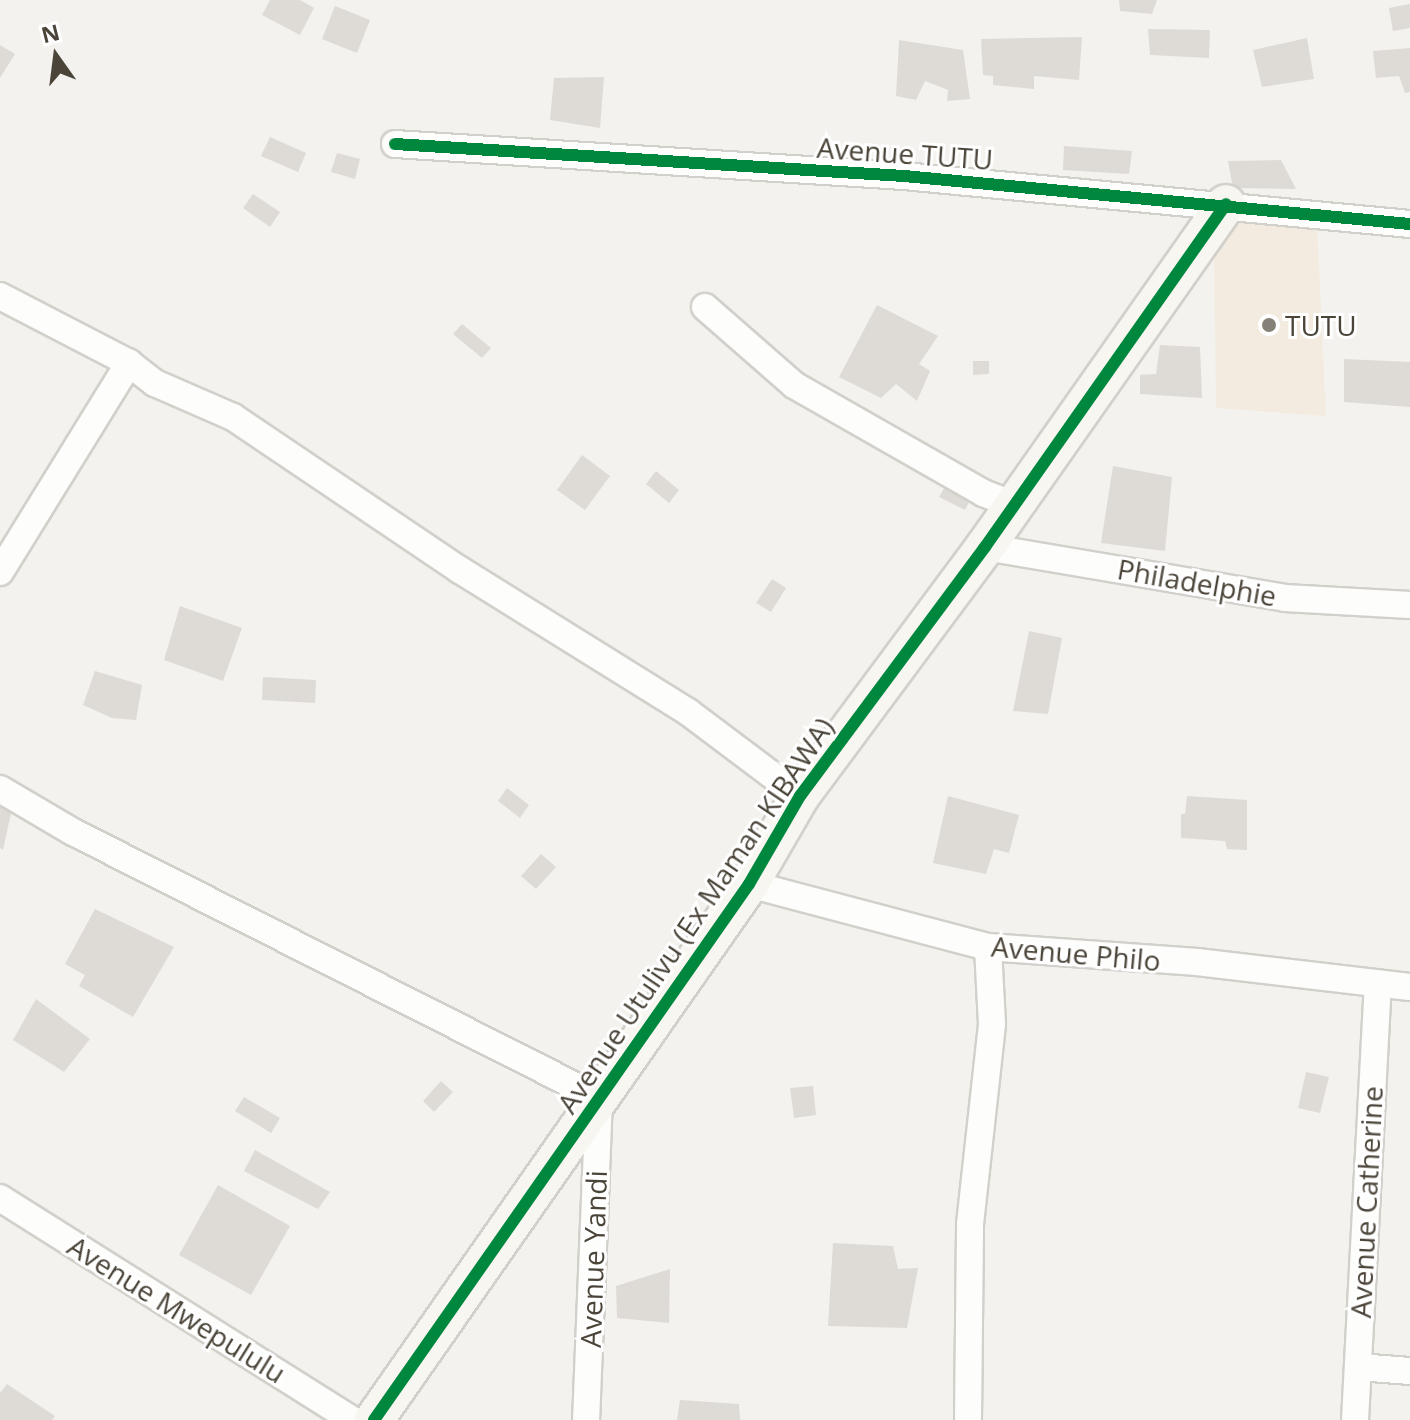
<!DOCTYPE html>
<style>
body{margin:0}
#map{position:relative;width:1410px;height:1420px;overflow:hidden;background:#f4f2ee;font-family:"Open Sans",sans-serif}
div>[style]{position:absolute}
.commercial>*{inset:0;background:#f3ebdf}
.building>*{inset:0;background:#dedbd6}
.roads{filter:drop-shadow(2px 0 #d2d0cb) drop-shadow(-2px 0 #d2d0cb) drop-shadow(0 2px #d2d0cb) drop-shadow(0 -2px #d2d0cb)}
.street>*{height:26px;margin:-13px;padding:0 13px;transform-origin:13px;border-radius:13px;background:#fdfdfc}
.secondary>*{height:38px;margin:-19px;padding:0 19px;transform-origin:19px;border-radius:19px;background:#f7f6f1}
.cycleway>*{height:12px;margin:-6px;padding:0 6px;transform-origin:6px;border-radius:6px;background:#00873e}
.dots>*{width:22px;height:22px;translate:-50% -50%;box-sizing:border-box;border:4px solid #fff;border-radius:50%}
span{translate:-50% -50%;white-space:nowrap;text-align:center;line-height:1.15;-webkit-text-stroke:6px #fff;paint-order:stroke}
.street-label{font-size:28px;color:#4b4439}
.poi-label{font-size:28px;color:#4b4439}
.left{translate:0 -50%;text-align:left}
.north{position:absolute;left:16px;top:16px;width:80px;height:80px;-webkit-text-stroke:6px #fff;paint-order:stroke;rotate:346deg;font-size:22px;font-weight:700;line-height:32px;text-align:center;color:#4b4439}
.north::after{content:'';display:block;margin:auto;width:28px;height:36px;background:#4b4439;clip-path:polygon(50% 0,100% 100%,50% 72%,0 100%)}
</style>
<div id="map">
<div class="commercial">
<i style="clip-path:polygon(1225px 219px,1317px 223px,1326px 416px,1216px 408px,1214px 242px)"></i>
</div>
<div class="building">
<i style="clip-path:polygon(270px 0,300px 0,314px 8px,300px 35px,262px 15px)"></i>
<i style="clip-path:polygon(1119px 0,1157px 0,1152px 14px,1120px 11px)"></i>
<i style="clip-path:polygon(1410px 4px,1410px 28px,1393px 31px,1389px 8px)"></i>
<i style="clip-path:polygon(335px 6px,370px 20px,357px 53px,322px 39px)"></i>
<i style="clip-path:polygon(1148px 29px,1210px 30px,1209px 58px,1150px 55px)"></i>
<i style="clip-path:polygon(1082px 37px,1079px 80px,1034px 76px,1034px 89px,993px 85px,993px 76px,983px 75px,981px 39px)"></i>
<i style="clip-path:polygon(1307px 38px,1314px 79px,1262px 87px,1253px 50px)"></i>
<i style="clip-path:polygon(899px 40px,963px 50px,970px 99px,947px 101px,948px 90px,925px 81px,916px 100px,896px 96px)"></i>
<i style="clip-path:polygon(0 45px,15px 54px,0 78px)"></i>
<i style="clip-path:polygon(1410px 48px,1410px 92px,1405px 93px,1399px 76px,1376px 78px,1373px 51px)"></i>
<i style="clip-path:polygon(604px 77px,600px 128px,550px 120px,554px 78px)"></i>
<i style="clip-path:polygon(270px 137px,306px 153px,298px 172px,261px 156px)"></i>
<i style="clip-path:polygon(1064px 146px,1132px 151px,1129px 174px,1063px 170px)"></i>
<i style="clip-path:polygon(337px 153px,360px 159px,355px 179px,331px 172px)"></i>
<i style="clip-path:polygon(1281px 160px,1296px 189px,1233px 188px,1228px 161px)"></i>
<i style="clip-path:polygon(253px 194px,280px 212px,270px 227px,243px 208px)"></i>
<i style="clip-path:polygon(877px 305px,938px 336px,919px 364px,930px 371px,917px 401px,896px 384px,881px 398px,839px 377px)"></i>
<i style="clip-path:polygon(462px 324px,491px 348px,482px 358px,453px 334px)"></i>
<i style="clip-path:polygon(1160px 345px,1200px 347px,1202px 398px,1140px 394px,1140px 375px,1156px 374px)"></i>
<i style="clip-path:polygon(1344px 359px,1410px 362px,1410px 407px,1344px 402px)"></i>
<i style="clip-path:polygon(973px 361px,989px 361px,989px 374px,973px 375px)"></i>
<i style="clip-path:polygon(582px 455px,610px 476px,585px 510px,557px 490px)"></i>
<i style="clip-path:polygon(1113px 466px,1172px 477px,1165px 551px,1101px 543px)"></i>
<i style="clip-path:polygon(656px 471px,679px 490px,669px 503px,646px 484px)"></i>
<i style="clip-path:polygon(946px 485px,971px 498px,965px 510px,939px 497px)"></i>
<i style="clip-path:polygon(772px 579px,786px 588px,771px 612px,756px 603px)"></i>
<i style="clip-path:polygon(180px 606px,242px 628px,223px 681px,164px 660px)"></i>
<i style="clip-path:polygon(1029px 631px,1062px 638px,1048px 714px,1013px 711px)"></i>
<i style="clip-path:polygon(95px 671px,142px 685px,136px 720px,112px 718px,83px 705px)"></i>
<i style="clip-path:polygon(263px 677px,316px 680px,315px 703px,262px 700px)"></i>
<i style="clip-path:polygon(507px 788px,529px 805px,520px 818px,498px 801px)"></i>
<i style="clip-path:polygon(948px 796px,1019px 815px,1009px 853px,994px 849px,986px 874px,933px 863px)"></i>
<i style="clip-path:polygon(1187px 796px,1247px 800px,1247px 850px,1227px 849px,1225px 841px,1181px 838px,1181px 814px,1185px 814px)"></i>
<i style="clip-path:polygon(0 807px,11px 813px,3px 850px,0 848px)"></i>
<i style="clip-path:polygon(541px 854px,556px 867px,536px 889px,521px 876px)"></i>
<i style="clip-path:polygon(95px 909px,174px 947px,133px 1017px,79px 986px,85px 975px,65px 964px)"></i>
<i style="clip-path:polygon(36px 999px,90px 1039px,64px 1072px,13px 1040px)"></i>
<i style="clip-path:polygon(1306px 1072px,1329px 1077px,1320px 1113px,1298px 1108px)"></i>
<i style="clip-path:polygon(441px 1081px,453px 1092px,434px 1112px,423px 1101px)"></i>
<i style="clip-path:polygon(813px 1086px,816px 1115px,794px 1118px,790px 1088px)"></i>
<i style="clip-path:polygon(244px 1097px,280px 1118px,271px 1133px,235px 1111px)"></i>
<i style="clip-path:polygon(255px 1150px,330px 1192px,318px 1209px,244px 1171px)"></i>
<i style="clip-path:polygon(218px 1185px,290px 1226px,251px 1295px,179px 1255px)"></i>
<i style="clip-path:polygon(833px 1243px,893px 1246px,898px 1269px,918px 1268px,907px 1328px,828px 1326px)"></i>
<i style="clip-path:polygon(670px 1269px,669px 1323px,617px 1318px,616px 1286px)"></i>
<i style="clip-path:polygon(7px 1384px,55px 1416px,52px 1420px,0 1420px,0 1393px)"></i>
<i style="clip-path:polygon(680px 1400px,739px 1404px,740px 1420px,677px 1420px)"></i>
</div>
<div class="roads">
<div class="street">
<i style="left:395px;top:144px;width:510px;rotate:3.6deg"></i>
<i style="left:904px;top:176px;width:508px;rotate:5.42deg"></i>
<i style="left:0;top:296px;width:145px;rotate:27.4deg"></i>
<i style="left:129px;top:363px;width:33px;rotate:38deg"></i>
<i style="left:155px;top:383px;width:85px;rotate:23.6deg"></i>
<i style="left:233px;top:417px;width:274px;rotate:34deg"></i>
<i style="left:460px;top:570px;width:269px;rotate:31.9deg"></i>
<i style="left:688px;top:712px;width:140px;rotate:36.9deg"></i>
<i style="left:705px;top:307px;width:118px;rotate:41.2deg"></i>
<i style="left:794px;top:385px;width:218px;rotate:29.7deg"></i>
<i style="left:983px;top:493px;width:33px;rotate:21deg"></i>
<i style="left:985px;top:547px;width:304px;rotate:9.6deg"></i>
<i style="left:1285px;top:598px;width:125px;rotate:3.2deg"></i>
<i style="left:0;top:572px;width:246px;rotate:-58.3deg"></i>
<i style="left:0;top:789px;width:85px;rotate:30.5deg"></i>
<i style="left:73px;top:832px;width:589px;rotate:26.83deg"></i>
<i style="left:599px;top:1098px;width:322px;rotate:92.3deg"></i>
<i style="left:749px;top:884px;width:247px;rotate:14.8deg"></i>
<i style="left:988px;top:947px;width:210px;rotate:4.1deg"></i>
<i style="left:1197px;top:962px;width:214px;rotate:6.7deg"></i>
<i style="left:0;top:1198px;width:417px;rotate:32.2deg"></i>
<i style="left:1358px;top:1367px;width:52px;rotate:4.4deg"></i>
<i style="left:968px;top:1420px;width:196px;rotate:-89.4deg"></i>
<i style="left:970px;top:1224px;width:201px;rotate:-83.7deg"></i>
<i style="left:992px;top:1024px;width:77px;rotate:-93deg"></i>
<i style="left:1355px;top:1420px;width:437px;rotate:-87deg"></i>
</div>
<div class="secondary">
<i style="left:374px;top:1420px;width:654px;rotate:-55.02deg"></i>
<i style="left:749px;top:884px;width:102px;rotate:-59.9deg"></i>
<i style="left:800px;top:796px;width:310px;rotate:-53.4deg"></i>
<i style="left:985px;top:547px;width:419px;rotate:-54.9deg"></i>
</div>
</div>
<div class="cycleway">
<i style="left:395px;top:144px;width:510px;rotate:3.6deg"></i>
<i style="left:904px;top:176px;width:508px;rotate:5.42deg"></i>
<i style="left:374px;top:1420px;width:654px;rotate:-55.02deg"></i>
<i style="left:749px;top:884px;width:102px;rotate:-59.9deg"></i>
<i style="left:800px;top:796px;width:310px;rotate:-53.4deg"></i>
<i style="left:985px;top:547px;width:419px;rotate:-54.9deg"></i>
</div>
<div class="dots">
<i style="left:1269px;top:325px;background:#868178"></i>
</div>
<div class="street-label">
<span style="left:905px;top:153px;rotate:4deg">Avenue TUTU</span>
<span style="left:1197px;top:582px;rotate:10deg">Philadelphie</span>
<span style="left:695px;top:915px;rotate:-56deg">Avenue Utulivu (Ex Maman KIBAWA)</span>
<span style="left:1076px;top:953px;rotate:5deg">Avenue Philo</span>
<span style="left:1366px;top:1202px;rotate:-87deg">Avenue Catherine</span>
<span style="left:593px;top:1259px;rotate:-88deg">Avenue Yandi</span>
<span style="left:177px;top:1309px;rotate:32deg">Avenue Mwepululu</span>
</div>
<div class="poi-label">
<span class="left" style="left:1285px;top:325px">TUTU</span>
</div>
<div class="north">N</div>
</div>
